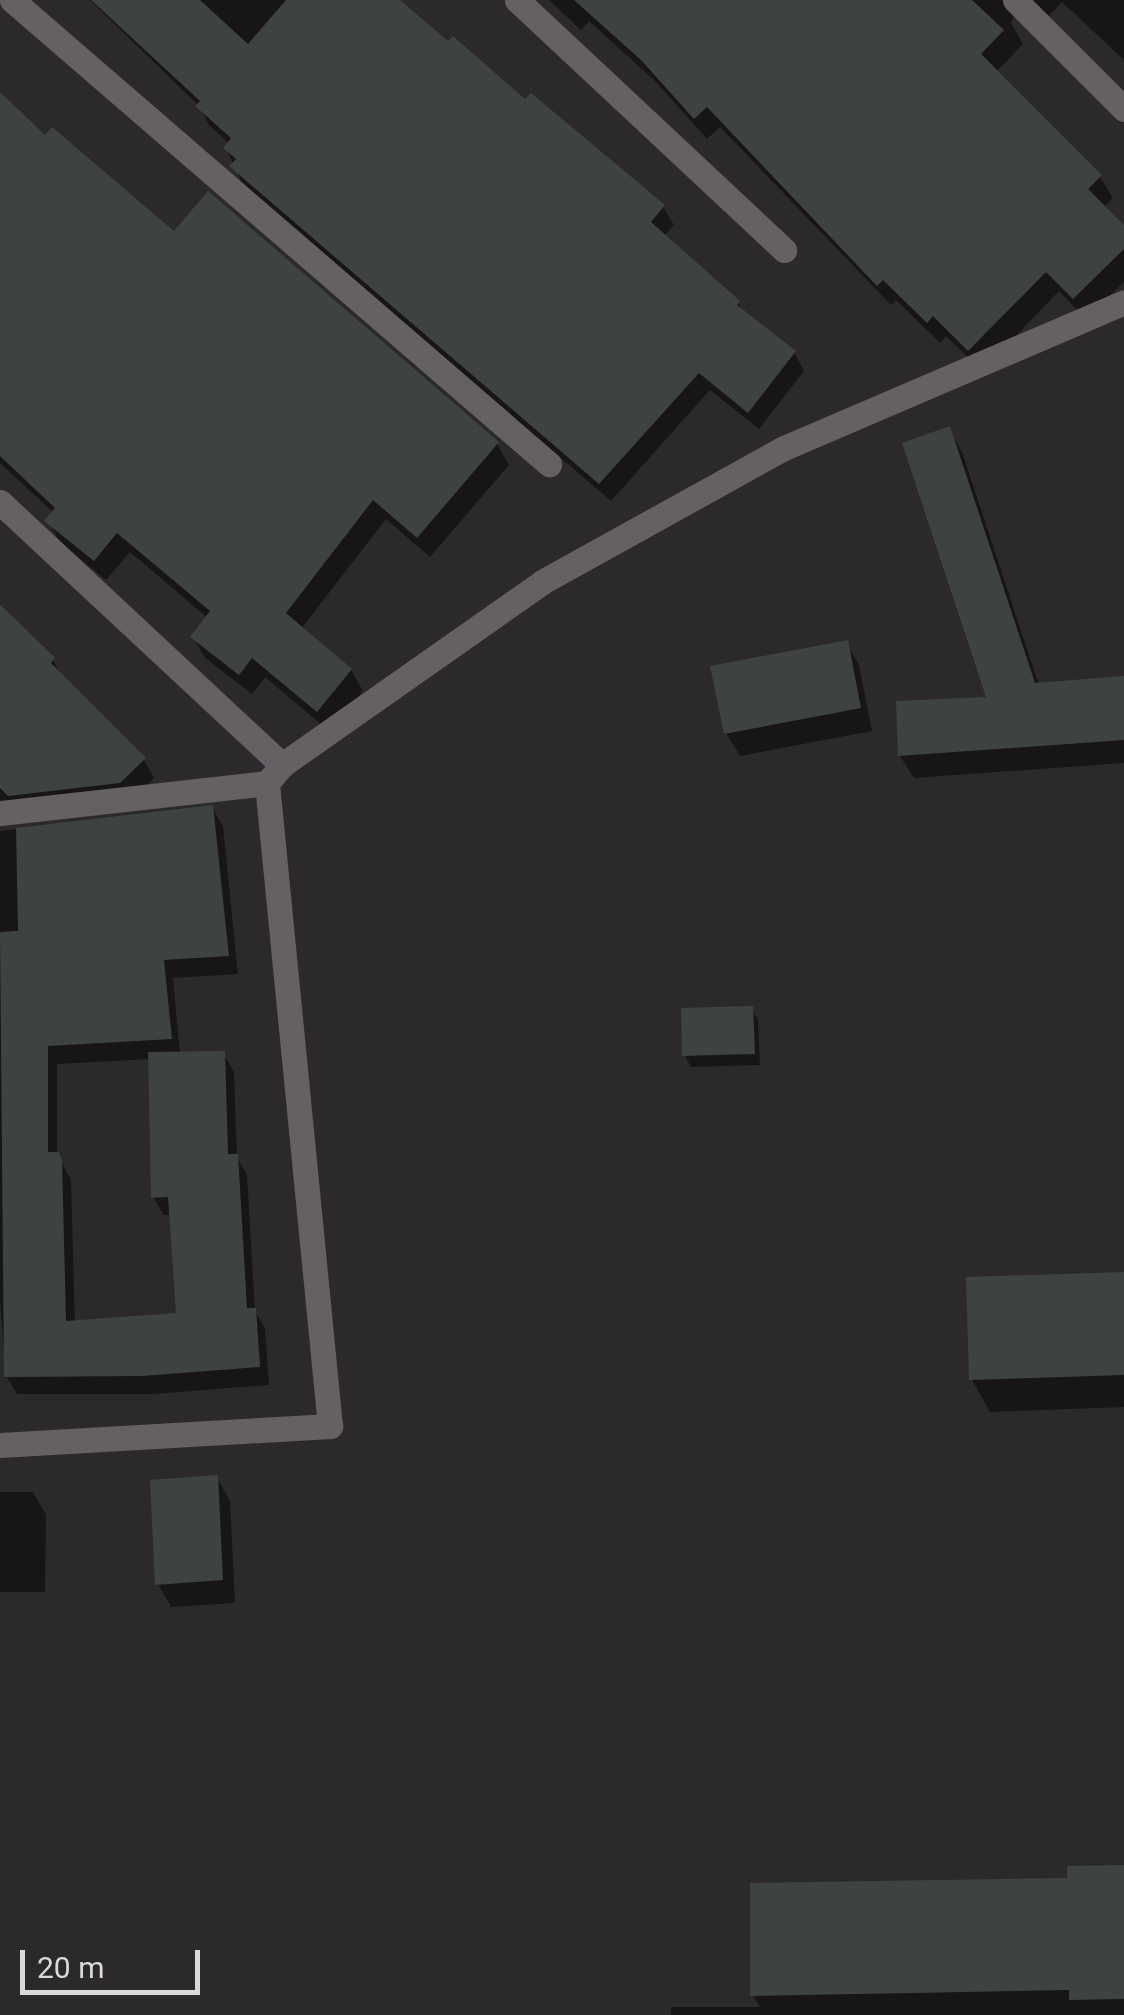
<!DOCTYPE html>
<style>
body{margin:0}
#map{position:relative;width:1124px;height:2015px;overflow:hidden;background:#2c292c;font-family:Roboto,sans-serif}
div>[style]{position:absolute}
.shadow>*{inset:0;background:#0007}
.building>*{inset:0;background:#3e4342}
.minor>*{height:25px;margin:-12.5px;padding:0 12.5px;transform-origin:12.5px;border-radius:12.5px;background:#646064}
span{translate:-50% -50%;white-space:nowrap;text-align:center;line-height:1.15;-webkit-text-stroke:10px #2c292c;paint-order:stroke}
.scale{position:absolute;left:20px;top:1950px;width:180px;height:45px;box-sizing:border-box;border:5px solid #dbd9db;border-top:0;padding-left:12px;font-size:30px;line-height:35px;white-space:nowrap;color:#dbd9db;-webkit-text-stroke:8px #2c292c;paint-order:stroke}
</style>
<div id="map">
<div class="shadow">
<i style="clip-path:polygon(90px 0,395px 0,663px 207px,674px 225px,663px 237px,738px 303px,745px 315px,794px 352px,804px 371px,759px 429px,710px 390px,611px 501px,243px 185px,226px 148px,230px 144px,209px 125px,199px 106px)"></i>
<i style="clip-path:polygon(549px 0,1124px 0,1124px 60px,1062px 2px,1048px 17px,1016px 9px,1011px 23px,1023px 44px,996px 72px,1100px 177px,1113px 198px,1103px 208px,1124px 229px,1124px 282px,1086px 319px,1059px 291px,982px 371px,946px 336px,940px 343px,896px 300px,891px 305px,720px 127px,707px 139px,656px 82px,589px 21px,581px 30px)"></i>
<i style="clip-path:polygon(0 95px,45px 139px,174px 234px,497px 444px,509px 465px,430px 557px,386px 519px,301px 629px,351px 670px,363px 691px,329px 731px,265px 677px,252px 694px,205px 658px,193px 638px,208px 618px,130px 552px,106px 580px,60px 542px,48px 521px,54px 513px,0 463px)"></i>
<i style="clip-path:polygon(949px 429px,962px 452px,1039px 685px,1124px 678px,1124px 763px,914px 778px,900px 756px,989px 699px)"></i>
<i style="clip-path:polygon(0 603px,53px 660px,64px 680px,144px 760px,154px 778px,130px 801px,0 819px)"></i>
<i style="clip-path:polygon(846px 642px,859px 665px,872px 731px,740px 756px,726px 733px)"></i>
<i style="clip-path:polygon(evenodd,212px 808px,223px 826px,238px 974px,173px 978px,180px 1054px,223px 1053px,234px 1072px,237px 1158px,247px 1175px,255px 1311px,265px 1328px,269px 1385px,153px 1394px,17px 1394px,6px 1376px,0 1301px,0 831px,212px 808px,151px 1059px,153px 1197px,164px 1215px,171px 1215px,179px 1316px,75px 1323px,71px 1180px,57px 1154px,57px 1064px,151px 1059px)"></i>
<i style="clip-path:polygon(752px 1009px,758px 1020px,760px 1065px,691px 1067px,685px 1056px)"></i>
<i style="clip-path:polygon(1124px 1274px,1124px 1407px,990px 1412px,972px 1380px)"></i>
<i style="clip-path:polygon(217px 1478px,230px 1501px,235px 1603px,171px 1607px,158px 1584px)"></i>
<i style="clip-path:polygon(0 1492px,33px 1492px,46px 1515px,45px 1592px,0 1592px)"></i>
<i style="clip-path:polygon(1124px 1868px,1124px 2015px,671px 2015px,671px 2007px,760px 2007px,753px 1995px,1070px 1880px)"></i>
</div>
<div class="building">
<i style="clip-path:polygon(91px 0,200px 0,248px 44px,286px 0,400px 0,448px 41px,453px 36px,525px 99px,531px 93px,665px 205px,651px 222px,740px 301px,737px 305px,796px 351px,748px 413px,699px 373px,599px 484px,229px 166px,236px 159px,223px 148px,231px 138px,195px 106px,200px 101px)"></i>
<i style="clip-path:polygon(574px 0,972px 0,1004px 30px,981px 54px,1102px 175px,1088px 189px,1124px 225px,1124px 249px,1073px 299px,1046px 272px,968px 351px,933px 316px,927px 323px,883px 280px,877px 286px,707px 107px,694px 119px,641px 60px)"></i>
<i style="clip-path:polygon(0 92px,45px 135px,52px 127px,174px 231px,208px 191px,499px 442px,417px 538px,373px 500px,286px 613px,352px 669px,317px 712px,252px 658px,239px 675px,190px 637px,210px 611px,117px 533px,94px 561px,44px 521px,55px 508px,0 456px)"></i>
<i style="clip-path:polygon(950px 426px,1035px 683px,1124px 676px,1124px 740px,898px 756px,896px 701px,986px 697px,902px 443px)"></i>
<i style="clip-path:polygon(0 604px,55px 658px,51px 663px,146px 758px,120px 783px,8px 796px,0 788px)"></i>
<i style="clip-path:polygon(848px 640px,861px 708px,724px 734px,710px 666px)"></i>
<i style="clip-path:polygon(213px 805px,229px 956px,164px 960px,172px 1039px,48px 1046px,48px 1152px,59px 1152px,62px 1160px,66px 1321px,176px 1313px,168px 1197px,151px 1198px,148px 1052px,225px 1051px,228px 1154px,238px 1154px,247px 1308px,256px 1308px,260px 1367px,142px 1376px,4px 1377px,0 932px,18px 931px,16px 828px)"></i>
<i style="clip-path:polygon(753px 1006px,755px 1054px,682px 1056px,681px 1008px)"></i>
<i style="clip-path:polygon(1124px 1272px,1124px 1375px,969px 1380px,966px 1277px)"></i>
<i style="clip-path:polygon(218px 1475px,223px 1580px,155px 1585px,150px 1480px)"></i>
<i style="clip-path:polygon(1124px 1865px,1124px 1999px,1069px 2000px,1069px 1990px,750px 1996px,750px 1883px,1067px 1878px,1067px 1866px)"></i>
</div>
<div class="minor">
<i style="left:12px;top:0;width:710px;rotate:40.83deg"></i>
<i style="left:517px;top:0;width:366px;rotate:43.1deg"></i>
<i style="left:1015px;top:0;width:154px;rotate:45deg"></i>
<i style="left:0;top:502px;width:386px;rotate:43deg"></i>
<i style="left:0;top:813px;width:269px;rotate:-6.4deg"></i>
<i style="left:0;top:1445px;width:331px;rotate:-3.3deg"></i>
<i style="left:330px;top:1426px;width:646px;rotate:-95.6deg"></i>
<i style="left:267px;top:783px;width:23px;rotate:-50deg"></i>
<i style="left:282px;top:765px;width:318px;rotate:-35.1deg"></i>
<i style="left:542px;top:582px;width:277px;rotate:-29deg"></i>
<i style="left:784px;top:448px;width:370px;rotate:-23.2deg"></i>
</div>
<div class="scale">20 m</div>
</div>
